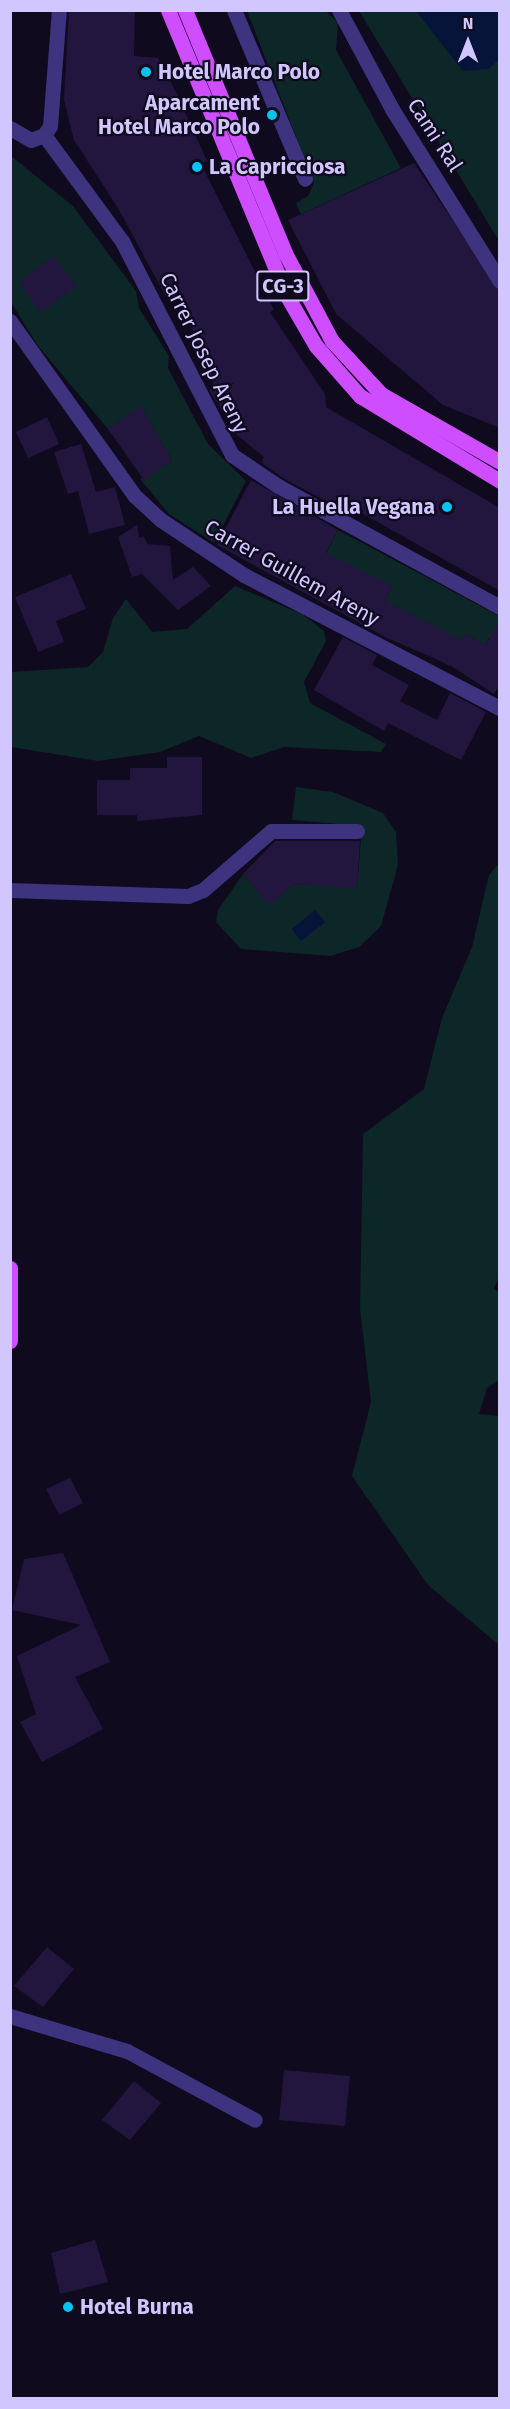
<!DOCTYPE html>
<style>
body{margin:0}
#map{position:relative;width:510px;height:2409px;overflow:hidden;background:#0f0a1d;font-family:"Fira Sans",sans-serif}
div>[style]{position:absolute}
.green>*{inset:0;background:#0d2627}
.water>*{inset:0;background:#06143a}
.building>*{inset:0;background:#22163f}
.minor>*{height:15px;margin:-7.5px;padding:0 7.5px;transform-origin:7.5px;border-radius:7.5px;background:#3d337e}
.major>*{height:15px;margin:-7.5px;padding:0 7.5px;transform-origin:7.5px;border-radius:7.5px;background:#cd4dff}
.dots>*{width:16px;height:16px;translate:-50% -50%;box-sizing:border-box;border:3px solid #0f0a1d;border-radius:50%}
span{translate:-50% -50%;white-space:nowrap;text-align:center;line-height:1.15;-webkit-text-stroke:4.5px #0f0a1d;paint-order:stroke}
.shield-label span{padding:2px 4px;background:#0f0a1d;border:2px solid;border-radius:4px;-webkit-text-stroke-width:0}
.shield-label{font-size:20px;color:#d2c6ff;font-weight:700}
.poi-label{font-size:21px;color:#d2c6ff;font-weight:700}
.left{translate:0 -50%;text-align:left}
.right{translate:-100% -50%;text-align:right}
.street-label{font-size:21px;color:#d2c6ff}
.frame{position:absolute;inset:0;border:12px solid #d2c6ff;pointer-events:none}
.north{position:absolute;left:438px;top:12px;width:60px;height:60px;-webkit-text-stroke:4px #0f0a1d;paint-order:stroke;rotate:0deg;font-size:16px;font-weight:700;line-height:24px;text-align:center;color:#d2c6ff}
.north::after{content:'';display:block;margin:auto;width:21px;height:27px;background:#d2c6ff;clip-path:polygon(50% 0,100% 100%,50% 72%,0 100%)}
</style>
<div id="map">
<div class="green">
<i style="clip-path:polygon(247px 11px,326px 11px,338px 23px,336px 50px,401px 168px,301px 214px,296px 203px,308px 196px,314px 183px)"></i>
<i style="clip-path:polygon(359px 11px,416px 11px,488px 69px,499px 59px,499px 241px)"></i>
<i style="clip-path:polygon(11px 156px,73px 206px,136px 291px,139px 308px,169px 356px,168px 368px,208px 444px,246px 481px,214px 543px,169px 514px,140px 479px,172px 460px,141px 407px,108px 429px,38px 346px,11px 302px)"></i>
<i style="clip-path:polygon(338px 530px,499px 616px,499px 643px,489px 638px,486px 645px,466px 634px,449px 666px,434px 657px,385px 601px,392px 586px,324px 558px)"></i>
<i style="clip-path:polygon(235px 586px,302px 614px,324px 631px,326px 641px,304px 682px,310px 703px,386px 744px,381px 752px,284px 747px,251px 758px,199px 736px,160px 752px,98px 761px,11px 747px,11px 672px,88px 667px,103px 652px,113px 618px,126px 599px,152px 632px,187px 629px)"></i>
<i style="clip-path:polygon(296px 787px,333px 792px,383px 813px,396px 832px,398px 865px,381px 926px,359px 947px,331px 956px,241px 949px,216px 922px,218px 910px,243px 874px,270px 905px,293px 884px,357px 887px,362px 826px,292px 820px)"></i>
<i style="clip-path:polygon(499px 863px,500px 1273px,494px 1289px,499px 1291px,500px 1380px,487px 1388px,479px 1414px,499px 1416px,499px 1645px,428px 1585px,352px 1476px,371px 1402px,360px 1309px,363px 1134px,424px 1089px,442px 1018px,472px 947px,489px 875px)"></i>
</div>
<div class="water">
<i style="clip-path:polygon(416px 11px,499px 11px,499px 59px,488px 69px,463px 71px)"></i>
<i style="clip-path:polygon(315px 910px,325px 922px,301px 941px,292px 929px)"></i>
</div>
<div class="building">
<i style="clip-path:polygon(69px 10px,135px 10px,134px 56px,158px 58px,174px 88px,207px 161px,201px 164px,274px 310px,270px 312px,325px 394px,326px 407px,500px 508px,500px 591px,351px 507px,348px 513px,283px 478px,261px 462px,264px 457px,237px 435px,209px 390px,214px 386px,178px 291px,166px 297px,118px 208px,74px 140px,64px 100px)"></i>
<i style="clip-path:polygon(414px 163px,500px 291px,500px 428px,443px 405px,336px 314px,288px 220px)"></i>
<i style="clip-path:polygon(53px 256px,77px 286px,41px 312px,19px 282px)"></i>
<i style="clip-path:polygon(141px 406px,172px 460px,144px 480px,108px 429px)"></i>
<i style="clip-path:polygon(47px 417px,59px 444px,28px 458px,16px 432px)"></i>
<i style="clip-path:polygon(81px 444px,96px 492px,115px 487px,125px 525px,89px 534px,78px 491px,68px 494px,54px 452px)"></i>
<i style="clip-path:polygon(251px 480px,338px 530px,326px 553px,392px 586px,385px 601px,462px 640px,466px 634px,486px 645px,500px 619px,500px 684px,494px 694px,450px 665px,387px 638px,217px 545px)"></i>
<i style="clip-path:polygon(137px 525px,139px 538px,144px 536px,147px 544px,170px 546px,173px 580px,193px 567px,211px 586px,178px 610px,142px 574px,132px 577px,118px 537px)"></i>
<i style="clip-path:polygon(71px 574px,86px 609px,56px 621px,64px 642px,38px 652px,15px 597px)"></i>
<i style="clip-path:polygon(343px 637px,377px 655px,372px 665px,409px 685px,400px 701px,437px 720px,450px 693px,486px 712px,461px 760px,388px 723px,384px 731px,314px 690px)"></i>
<i style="clip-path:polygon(167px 757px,202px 757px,202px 815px,137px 821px,137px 815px,97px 815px,97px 780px,130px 780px,130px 768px,167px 768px)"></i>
<i style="clip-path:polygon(275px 841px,360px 841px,357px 888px,293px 884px,270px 906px,243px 874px)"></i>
<i style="clip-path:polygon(70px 1478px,83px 1503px,59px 1515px,46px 1489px)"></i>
<i style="clip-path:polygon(63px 1553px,110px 1662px,75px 1677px,103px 1729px,42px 1762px,20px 1722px,36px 1714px,17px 1656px,81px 1625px,12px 1610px,24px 1559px)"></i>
<i style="clip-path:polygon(47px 1947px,74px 1969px,43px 2007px,14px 1986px)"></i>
<i style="clip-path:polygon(284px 2070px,350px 2076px,345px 2126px,279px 2120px)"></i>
<i style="clip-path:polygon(134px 2081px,161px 2103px,130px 2140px,102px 2120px)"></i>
<i style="clip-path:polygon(95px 2240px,108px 2282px,60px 2294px,51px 2253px)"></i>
</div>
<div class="minor">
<i style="left:234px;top:10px;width:183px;rotate:67.2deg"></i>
<i style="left:339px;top:10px;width:112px;rotate:61.8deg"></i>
<i style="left:392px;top:109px;width:203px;rotate:57.9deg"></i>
<i style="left:10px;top:128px;width:24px;rotate:30deg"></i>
<i style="left:31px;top:140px;width:14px;rotate:-21deg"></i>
<i style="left:44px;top:135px;width:11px;rotate:-56deg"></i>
<i style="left:50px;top:126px;width:116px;rotate:-85.6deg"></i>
<i style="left:44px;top:135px;width:132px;rotate:53.7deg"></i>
<i style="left:122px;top:241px;width:241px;rotate:62.8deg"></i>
<i style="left:232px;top:455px;width:55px;rotate:34deg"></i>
<i style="left:278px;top:486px;width:253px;rotate:28.6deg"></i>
<i style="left:10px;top:321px;width:215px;rotate:54.5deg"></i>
<i style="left:135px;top:496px;width:35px;rotate:43deg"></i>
<i style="left:161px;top:520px;width:100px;rotate:33.5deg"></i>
<i style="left:244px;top:575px;width:288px;rotate:27.5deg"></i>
<i style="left:10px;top:890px;width:178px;rotate:1.9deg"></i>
<i style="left:188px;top:896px;width:16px;rotate:-22deg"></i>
<i style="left:203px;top:890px;width:90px;rotate:-40.9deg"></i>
<i style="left:271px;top:831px;width:86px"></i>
<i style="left:10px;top:2016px;width:122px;rotate:16.7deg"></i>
<i style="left:127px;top:2051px;width:145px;rotate:28.3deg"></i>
</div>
<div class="major">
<i style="left:168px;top:10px;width:310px;rotate:67.4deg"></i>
<i style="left:287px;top:296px;width:58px;rotate:59.9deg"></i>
<i style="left:316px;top:346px;width:67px;rotate:48.7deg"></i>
<i style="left:360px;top:396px;width:164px;rotate:31.3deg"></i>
<i style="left:185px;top:10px;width:263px;rotate:67.6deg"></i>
<i style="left:285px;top:253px;width:100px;rotate:61.9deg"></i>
<i style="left:332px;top:341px;width:72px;rotate:47.2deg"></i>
<i style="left:381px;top:394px;width:137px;rotate:29.7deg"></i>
<i style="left:10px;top:1268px;width:73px;rotate:90deg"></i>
</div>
<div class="dots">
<i style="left:146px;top:72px;background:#00c3f1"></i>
<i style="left:272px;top:115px;background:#00c3f1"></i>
<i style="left:197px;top:167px;background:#00c3f1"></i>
<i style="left:447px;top:507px;background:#00c3f1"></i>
<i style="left:68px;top:2307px;background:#00c3f1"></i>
</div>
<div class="shield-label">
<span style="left:283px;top:286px">CG-3</span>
</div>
<div class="poi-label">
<span class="left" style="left:158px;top:72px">Hotel Marco Polo</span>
<span class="right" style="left:260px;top:115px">Aparcament<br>Hotel Marco Polo</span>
<span class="left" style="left:209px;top:167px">La Capricciosa</span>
<span class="right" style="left:435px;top:507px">La Huella Vegana</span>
<span class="left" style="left:80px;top:2307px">Hotel Burna</span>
</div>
<div class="street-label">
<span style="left:435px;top:135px;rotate:57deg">Cami Ral</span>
<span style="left:204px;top:353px;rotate:64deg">Carrer Josep Areny</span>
<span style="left:292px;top:573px;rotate:29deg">Carrer Guillem Areny</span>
</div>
<div class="frame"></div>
<div class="north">N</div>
</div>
